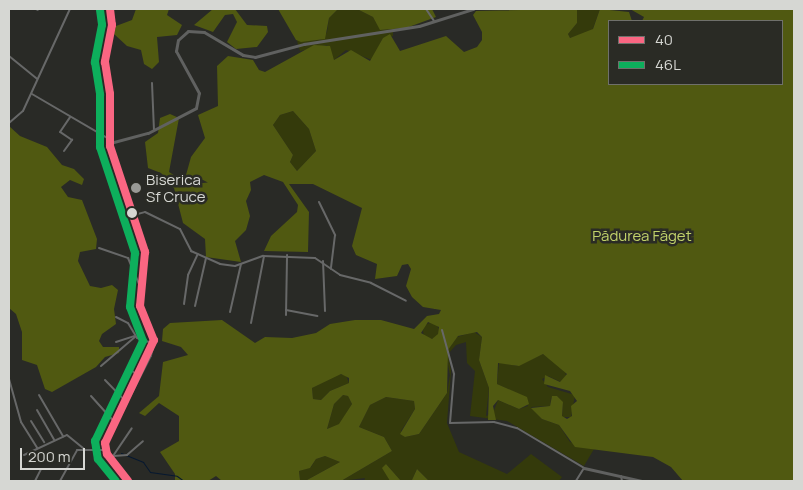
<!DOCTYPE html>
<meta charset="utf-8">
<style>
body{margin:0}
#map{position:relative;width:803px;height:490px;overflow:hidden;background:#292a26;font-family:Manrope,sans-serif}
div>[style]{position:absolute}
.green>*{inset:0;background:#343a0b}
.round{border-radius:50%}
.forest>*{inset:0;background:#505911}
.stream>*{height:1px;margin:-0.5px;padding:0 0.5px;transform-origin:0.5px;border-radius:0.5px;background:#061830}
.street>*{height:2px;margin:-1px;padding:0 1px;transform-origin:1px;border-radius:1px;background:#676868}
.secondary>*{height:3px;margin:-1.5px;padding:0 1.5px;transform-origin:1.5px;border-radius:1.5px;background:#606160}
.bus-1>*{height:8px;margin:-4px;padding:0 4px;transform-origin:4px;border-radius:4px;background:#fa6682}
.bus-2>*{height:8px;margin:-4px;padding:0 4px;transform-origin:4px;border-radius:4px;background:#0daf5c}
.dots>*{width:14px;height:14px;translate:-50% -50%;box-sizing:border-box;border:2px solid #2a2b25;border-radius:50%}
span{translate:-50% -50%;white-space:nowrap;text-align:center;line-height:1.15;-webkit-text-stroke:5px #2a2b25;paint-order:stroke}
.poi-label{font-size:15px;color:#d6d7d3}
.left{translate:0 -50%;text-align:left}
.park-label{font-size:15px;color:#c1d26a}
.frame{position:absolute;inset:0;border:10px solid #d6d7d3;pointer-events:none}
.legend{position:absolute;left:608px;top:20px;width:175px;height:65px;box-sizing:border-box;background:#2a2b25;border:1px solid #6f706b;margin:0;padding:6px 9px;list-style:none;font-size:15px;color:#d6d7d3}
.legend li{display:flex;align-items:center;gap:10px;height:25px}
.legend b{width:25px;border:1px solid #6f706b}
.scale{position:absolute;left:20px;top:448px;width:65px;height:22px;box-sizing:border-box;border:2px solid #d6d7d3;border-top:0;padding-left:6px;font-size:15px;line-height:18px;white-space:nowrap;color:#d6d7d3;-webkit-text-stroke:4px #2a2b25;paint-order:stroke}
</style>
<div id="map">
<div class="green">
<i style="clip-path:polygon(338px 9px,357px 9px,373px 17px,381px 30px,393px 29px,393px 36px,383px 38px,372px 60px,346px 50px,334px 60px,327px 45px,300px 51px,297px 41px,321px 40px,327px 32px,329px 18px)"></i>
<i style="clip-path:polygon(577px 9px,600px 9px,592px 31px,570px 38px,568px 34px,577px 23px)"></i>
<i style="clip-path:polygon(293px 111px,309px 129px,316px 151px,297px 171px,290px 162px,293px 155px,273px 125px,280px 115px)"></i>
<i class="round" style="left:423px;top:323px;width:16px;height:16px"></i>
<i style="clip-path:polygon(474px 332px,482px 337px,479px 360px,489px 388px,486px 416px,493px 413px,498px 400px,519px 409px,528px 406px,521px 395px,497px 384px,499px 362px,517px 366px,543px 354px,565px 369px,566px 377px,561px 382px,548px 376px,542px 379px,548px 387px,575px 395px,571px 417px,562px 417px,563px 403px,557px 396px,551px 398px,550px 406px,531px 407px,542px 419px,559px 425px,570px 442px,594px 449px,584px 466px,507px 421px,470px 416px,475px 371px,467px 363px,466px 342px,456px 345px,448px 354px,451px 371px,447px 423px,459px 452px,507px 474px,531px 454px,562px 477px,559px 481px,429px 481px,417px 469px,412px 480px,401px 481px,386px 464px,384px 469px,390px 481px,364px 481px,365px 478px,341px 481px,392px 451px,384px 437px,359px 427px,370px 405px,386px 397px,414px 401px,415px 409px,401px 431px,405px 437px,419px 434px,447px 393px,450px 375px,446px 355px,448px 350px,457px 337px)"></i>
<i style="clip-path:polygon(339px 374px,346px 375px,349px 383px,330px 391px,321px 400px,313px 399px,312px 388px)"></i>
<i style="clip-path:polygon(343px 395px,348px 396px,352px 404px,340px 424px,327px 429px,334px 404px)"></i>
<i style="clip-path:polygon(325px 456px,340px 462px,307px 480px,300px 480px,299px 471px,311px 467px,316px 459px)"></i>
</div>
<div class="forest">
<i style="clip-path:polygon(136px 9px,169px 9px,167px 15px,182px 25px,177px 35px,157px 37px,159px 62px,152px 69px,144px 64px,141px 50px,127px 46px,114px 34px,116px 26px,132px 20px)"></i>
<i style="clip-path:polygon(213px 9px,235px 9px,247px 25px,267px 26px,268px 32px,257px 47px,236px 49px,227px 42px,237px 22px,233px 14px,225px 15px,213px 32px,194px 25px)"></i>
<i style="clip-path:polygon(278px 9px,338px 9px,329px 18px,325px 39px,301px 42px,296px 40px)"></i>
<i style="clip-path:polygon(357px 9px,432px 9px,436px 17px,406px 28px,380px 30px,373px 17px)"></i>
<i style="clip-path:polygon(evenodd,577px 9px,577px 23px,568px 34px,570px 38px,593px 29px,600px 9px,629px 12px,632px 21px,609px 21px,609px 84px,782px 84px,782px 21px,642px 21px,644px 17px,630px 9px,794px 9px,794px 481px,683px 481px,671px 467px,653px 457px,575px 447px,559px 425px,542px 419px,531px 408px,550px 406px,552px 396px,557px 396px,563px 402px,562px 416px,567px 419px,572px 416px,571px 406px,577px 401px,570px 391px,544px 384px,545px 375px,560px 382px,567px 374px,543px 354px,519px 366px,498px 363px,497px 384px,527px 397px,529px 404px,519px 409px,498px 400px,493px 406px,496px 420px,488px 420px,489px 388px,479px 360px,482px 337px,477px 332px,458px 336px,448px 350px,447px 393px,419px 434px,405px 437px,400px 434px,415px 409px,414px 401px,386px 397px,370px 405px,359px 427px,384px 437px,392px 451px,341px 481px,222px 481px,216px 476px,208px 481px,175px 481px,175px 474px,160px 452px,179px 441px,179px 416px,159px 403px,145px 416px,139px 413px,159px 396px,163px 362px,188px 355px,181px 347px,162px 341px,163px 329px,170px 323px,222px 320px,255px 343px,265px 337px,292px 338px,316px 333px,330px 324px,355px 320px,381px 320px,414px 329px,427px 316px,439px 314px,441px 310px,423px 307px,412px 297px,406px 286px,411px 269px,408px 264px,402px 265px,397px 276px,375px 279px,377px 264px,356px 255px,352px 246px,362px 208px,313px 184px,289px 184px,309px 212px,308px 252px,264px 251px,271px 236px,297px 212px,298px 205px,283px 182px,264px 175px,250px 182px,251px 190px,246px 201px,250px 216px,246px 230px,235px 241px,241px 262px,206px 257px,205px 239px,183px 223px,174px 188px,161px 173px,148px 168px,145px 142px,158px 133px,160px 118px,170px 114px,179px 118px,169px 172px,180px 179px,186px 175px,191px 157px,205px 138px,198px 115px,218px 106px,217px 66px,228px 56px,253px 60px,259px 70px,265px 72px,314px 45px,330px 46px,334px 60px,351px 50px,370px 61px,383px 38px,390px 34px,400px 51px,446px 36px,464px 52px,477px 47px,482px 40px,482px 32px,473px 15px,476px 11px,577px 9px,293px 111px,309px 129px,316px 151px,297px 171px,290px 162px,293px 155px,273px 125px,280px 115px,293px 111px,577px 9px,428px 322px,439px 327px,438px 334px,432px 339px,421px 333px,428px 322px,577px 9px,341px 374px,349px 378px,349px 383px,330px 391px,321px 400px,313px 399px,312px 388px,341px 374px,577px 9px,343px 395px,348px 396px,352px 404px,339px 424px,327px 429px,334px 404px,343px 395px,577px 9px,325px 456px,340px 462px,307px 480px,300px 480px,299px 471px,310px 468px,316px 459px,325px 456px)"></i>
<i style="clip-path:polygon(9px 126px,20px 136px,47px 147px,62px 165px,74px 169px,84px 179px,82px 185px,70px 180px,61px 187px,68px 197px,82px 200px,97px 239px,96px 249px,80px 252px,78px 261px,90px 286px,101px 288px,112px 285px,118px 290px,114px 309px,116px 324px,102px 334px,99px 341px,103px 347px,119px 347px,119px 353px,105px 357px,96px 367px,52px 392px,45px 389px,37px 365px,22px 360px,22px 332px,16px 314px,9px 308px)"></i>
<i style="clip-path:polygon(386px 464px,401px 481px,412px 480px,417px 469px,429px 481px,390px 481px,382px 468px)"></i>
</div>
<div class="stream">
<i style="left:121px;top:453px;width:24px;rotate:22deg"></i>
<i style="left:143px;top:462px;width:12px;rotate:55deg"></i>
<i style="left:150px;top:472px;width:27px;rotate:8deg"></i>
<i style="left:177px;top:476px;width:9px;rotate:36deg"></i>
</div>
<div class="street">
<i style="left:36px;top:9px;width:2px;rotate:27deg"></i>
<i style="left:426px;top:9px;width:14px;rotate:56deg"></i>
<i style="left:9px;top:56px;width:36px;rotate:39deg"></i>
<i style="left:152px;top:83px;width:47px;rotate:87.6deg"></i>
<i style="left:32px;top:94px;width:89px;rotate:30.3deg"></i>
<i style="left:9px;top:123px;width:18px;rotate:-41deg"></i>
<i style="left:23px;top:111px;width:112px;rotate:-65.3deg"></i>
<i style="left:64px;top:151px;width:14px;rotate:-54deg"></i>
<i style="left:72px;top:140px;width:14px;rotate:-146deg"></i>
<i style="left:60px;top:132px;width:18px;rotate:-56deg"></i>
<i style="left:319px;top:202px;width:37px;rotate:64deg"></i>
<i style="left:335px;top:235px;width:34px;rotate:97deg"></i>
<i style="left:134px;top:215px;width:11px;rotate:-15deg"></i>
<i style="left:145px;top:212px;width:39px;rotate:26deg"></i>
<i style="left:180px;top:229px;width:25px;rotate:63deg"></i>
<i style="left:191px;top:251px;width:32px;rotate:24deg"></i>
<i style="left:220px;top:264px;width:15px;rotate:8deg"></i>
<i style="left:235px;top:266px;width:30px;rotate:-20deg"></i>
<i style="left:263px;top:256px;width:52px;rotate:2.2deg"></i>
<i style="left:315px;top:258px;width:30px;rotate:34deg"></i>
<i style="left:340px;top:275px;width:32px;rotate:14deg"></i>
<i style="left:371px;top:283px;width:39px;rotate:27deg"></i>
<i style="left:99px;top:248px;width:31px;rotate:19deg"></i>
<i style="left:128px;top:258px;width:34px;rotate:67deg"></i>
<i style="left:323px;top:261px;width:50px;rotate:87.7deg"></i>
<i style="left:184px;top:304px;width:29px;rotate:-82deg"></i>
<i style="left:188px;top:275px;width:23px;rotate:-65deg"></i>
<i style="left:195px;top:306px;width:49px;rotate:-77.1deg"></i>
<i style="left:286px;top:310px;width:32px;rotate:11deg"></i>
<i style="left:230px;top:312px;width:49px;rotate:-77.1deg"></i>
<i style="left:286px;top:315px;width:60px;rotate:-89deg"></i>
<i style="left:116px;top:317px;width:13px;rotate:27deg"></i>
<i style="left:128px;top:323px;width:17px;rotate:59deg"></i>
<i style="left:137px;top:338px;width:16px;rotate:18deg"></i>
<i style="left:251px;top:323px;width:68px;rotate:-79deg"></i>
<i style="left:442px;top:330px;width:46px;rotate:74.7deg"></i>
<i style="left:454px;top:374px;width:49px;rotate:94.7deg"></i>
<i style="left:450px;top:423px;width:44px;rotate:-1.3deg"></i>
<i style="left:494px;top:422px;width:24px;rotate:15deg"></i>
<i style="left:517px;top:428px;width:78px;rotate:30.8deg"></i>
<i style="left:584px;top:468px;width:15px;rotate:122deg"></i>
<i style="left:116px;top:342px;width:19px;rotate:-18deg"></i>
<i style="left:101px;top:366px;width:45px;rotate:-40.5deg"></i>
<i style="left:129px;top:368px;width:12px;rotate:42deg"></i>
<i style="left:9px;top:379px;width:45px;rotate:74.4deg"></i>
<i style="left:21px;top:422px;width:31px;rotate:58deg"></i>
<i style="left:105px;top:380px;width:29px;rotate:46deg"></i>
<i style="left:39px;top:395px;width:48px;rotate:59.7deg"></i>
<i style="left:91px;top:396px;width:36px;rotate:48deg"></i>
<i style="left:37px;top:410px;width:34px;rotate:60deg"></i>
<i style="left:31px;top:421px;width:25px;rotate:58deg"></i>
<i style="left:24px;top:455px;width:47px;rotate:-24.9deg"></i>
<i style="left:67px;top:435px;width:21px;rotate:39deg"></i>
<i style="left:114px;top:456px;width:13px;rotate:-4deg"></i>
<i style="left:127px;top:455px;width:21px;rotate:-41deg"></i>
<i style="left:111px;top:459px;width:37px;rotate:-56deg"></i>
<i style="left:621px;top:476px;width:5px;rotate:79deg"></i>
<i style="left:35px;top:481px;width:13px;rotate:-63deg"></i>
<i style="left:60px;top:481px;width:35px;rotate:-61deg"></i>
<i style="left:77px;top:450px;width:28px"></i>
</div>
<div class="secondary">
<i style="left:110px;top:9px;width:16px;rotate:83deg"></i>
<i style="left:112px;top:25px;width:38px;rotate:101deg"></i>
<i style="left:105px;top:62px;width:32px;rotate:81deg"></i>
<i style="left:110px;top:94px;width:52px;rotate:90deg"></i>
<i style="left:110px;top:146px;width:112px;rotate:71.7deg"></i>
<i style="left:145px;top:252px;width:54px;rotate:95.3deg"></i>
<i style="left:140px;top:306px;width:37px;rotate:68deg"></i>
<i style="left:154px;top:340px;width:16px;rotate:105deg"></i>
<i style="left:150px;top:355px;width:99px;rotate:117.1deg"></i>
<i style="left:105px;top:443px;width:11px;rotate:80deg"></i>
<i style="left:107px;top:454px;width:34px;rotate:52deg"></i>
<i style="left:110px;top:143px;width:39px;rotate:-15deg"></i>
<i style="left:148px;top:133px;width:54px;rotate:-27.5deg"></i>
<i style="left:196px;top:108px;width:15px;rotate:-79deg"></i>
<i style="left:199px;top:93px;width:48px;rotate:-118.7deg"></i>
<i style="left:176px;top:51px;width:11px;rotate:-80deg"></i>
<i style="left:178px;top:40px;width:13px;rotate:-42deg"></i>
<i style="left:188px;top:31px;width:16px;rotate:4deg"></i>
<i style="left:204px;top:32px;width:45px;rotate:30.5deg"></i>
<i style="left:243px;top:55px;width:12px;rotate:9deg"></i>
<i style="left:255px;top:57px;width:51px;rotate:-14.9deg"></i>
<i style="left:304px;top:44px;width:116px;rotate:-8.9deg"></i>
<i style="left:419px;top:26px;width:57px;rotate:-17.5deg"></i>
<i style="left:584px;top:468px;width:59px;rotate:12.6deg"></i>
</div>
<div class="bus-1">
<i style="left:110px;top:9px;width:16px;rotate:83deg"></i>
<i style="left:112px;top:25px;width:38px;rotate:101deg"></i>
<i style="left:105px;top:62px;width:32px;rotate:81deg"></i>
<i style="left:110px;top:94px;width:52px;rotate:90deg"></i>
<i style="left:110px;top:146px;width:112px;rotate:71.7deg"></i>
<i style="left:145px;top:252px;width:54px;rotate:95.3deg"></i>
<i style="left:140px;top:306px;width:37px;rotate:68deg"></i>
<i style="left:154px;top:340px;width:114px;rotate:115.4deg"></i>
<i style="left:105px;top:443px;width:11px;rotate:80deg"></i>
<i style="left:107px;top:454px;width:34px;rotate:52deg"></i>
</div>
<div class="bus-2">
<i style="left:100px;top:10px;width:15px;rotate:82deg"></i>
<i style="left:102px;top:25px;width:38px;rotate:101deg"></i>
<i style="left:95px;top:62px;width:33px;rotate:81deg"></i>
<i style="left:100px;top:95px;width:52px;rotate:90deg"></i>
<i style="left:100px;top:147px;width:112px;rotate:71.7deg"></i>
<i style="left:135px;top:253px;width:54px;rotate:95.3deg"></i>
<i style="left:130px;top:307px;width:36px;rotate:69deg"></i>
<i style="left:143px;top:341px;width:111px;rotate:115.6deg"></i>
<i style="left:95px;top:441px;width:18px;rotate:81deg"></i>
<i style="left:98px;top:459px;width:28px;rotate:51deg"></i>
</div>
<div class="dots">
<i style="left:136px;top:188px;background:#999a96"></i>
<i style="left:132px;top:213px;background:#d6d7d3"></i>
</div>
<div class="poi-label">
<span class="left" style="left:146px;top:188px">Biserica<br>Sf Cruce</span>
</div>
<div class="park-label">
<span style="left:642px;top:236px">Pădurea Făget</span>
</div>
<div class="frame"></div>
<ul class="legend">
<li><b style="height:6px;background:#fa6682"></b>40</li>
<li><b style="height:6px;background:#0daf5c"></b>46L</li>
</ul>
<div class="scale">200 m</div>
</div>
